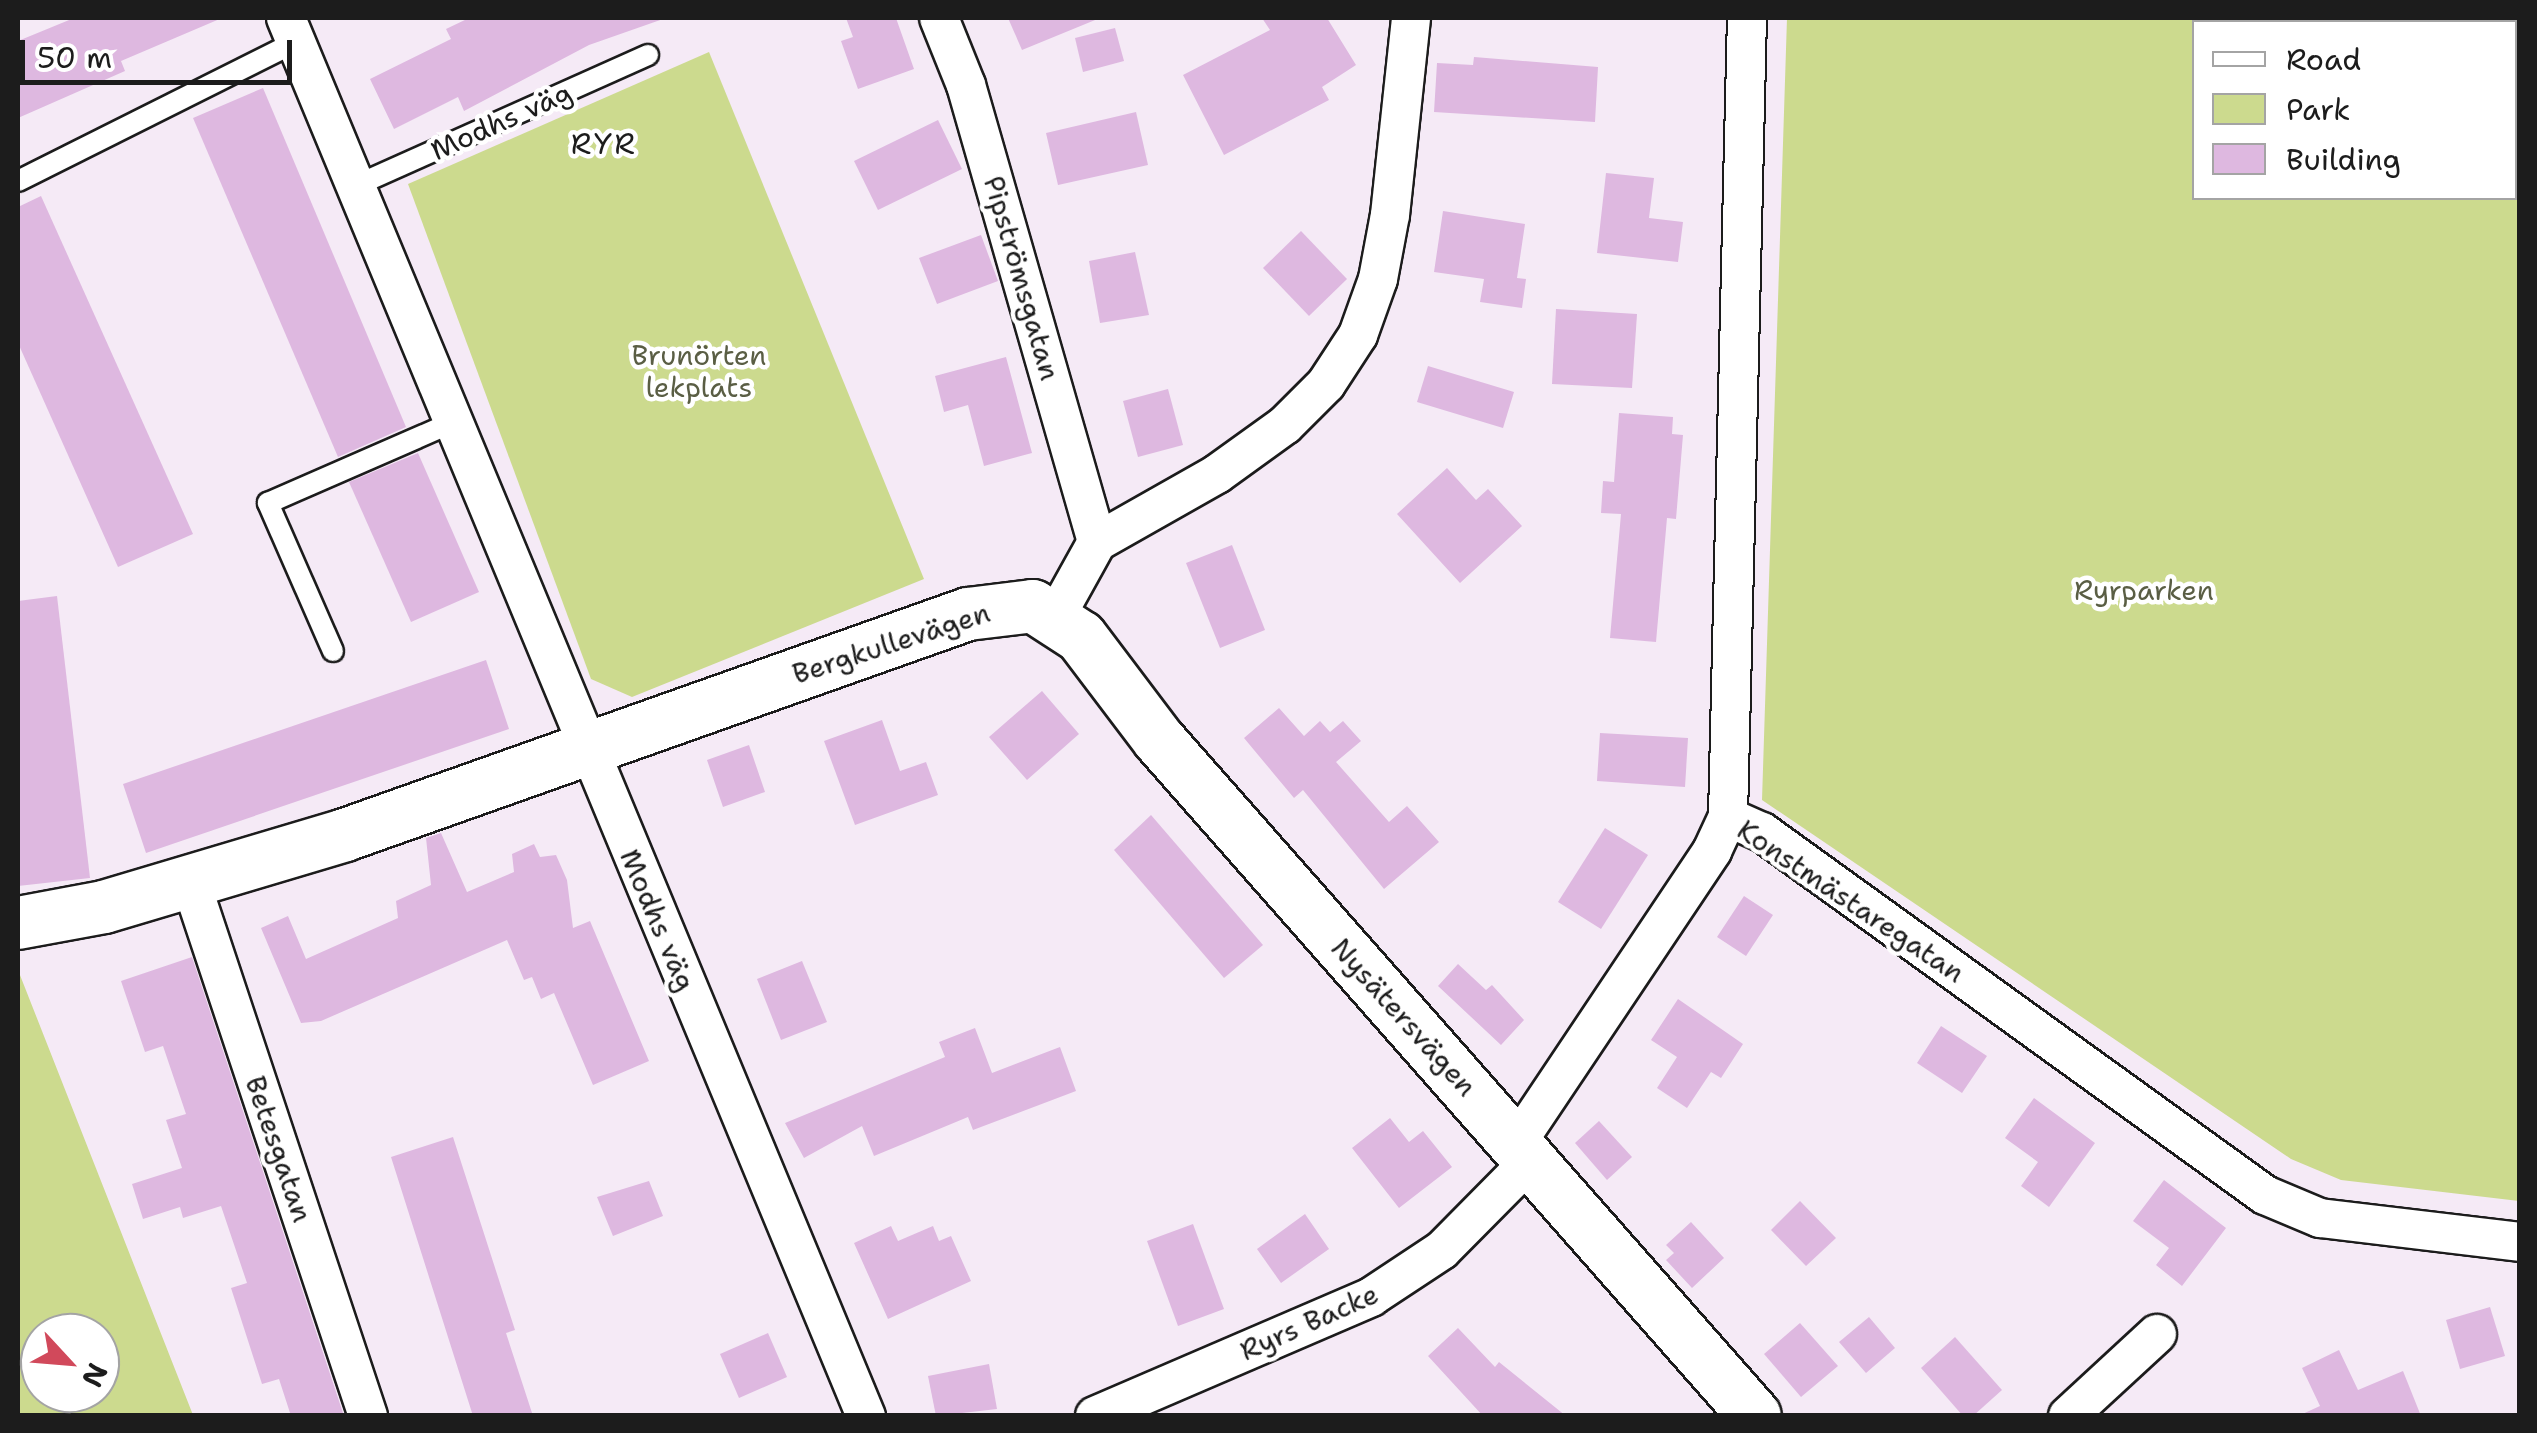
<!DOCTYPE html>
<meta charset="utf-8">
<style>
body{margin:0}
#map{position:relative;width:2537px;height:1433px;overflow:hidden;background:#f5eaf6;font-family:"Shantell Sans",sans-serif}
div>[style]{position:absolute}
.green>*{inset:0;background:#ccda8e}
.building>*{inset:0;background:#deb8e0}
.roads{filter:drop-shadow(2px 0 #1c1c1c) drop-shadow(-2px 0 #1c1c1c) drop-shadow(0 2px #1c1c1c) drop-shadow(0 -2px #1c1c1c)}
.lane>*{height:20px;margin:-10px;padding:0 10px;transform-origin:10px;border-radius:10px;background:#fff}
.street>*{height:38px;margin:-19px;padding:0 19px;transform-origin:19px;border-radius:19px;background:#fff}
.secondary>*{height:52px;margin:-26px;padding:0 26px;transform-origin:26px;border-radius:26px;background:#fff}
span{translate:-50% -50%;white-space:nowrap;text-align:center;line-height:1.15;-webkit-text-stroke:9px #fff;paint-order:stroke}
.street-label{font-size:28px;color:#1c1c1c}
.park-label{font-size:28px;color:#5a5e44}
.neighbourhood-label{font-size:30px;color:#1c1c1c;letter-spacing:2.5px}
.frame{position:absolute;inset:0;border:20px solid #1c1c1c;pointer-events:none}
.legend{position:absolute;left:2192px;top:20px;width:325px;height:180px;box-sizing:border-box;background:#fff;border:2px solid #a4a4a4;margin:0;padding:12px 18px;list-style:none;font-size:30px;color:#1c1c1c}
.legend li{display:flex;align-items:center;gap:20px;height:50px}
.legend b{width:50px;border:2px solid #a4a4a4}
.north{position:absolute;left:20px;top:1313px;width:100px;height:100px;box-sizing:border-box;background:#fff;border:2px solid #a4a4a4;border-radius:50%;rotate:116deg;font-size:28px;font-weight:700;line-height:40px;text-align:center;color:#1c1c1c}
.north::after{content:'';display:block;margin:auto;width:35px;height:45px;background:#d1495b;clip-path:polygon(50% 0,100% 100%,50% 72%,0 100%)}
.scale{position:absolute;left:20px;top:40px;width:272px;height:45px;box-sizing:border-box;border:5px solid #1c1c1c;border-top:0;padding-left:12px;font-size:30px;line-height:35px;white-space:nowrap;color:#1c1c1c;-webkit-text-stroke:8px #fff;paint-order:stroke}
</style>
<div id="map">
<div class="green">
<i style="clip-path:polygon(evenodd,1787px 18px,2519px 18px,2519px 1201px,2341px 1180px,2291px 1159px,1762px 800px,1787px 18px,2514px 22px,2514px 198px,2194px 198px,2194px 22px,2514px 22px)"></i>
<i style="clip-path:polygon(709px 52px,924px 579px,632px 697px,591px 679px,408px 184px)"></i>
<i style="clip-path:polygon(evenodd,18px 970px,193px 1415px,18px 1415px,18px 970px,100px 1333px,100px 1393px,40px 1393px,40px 1333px,100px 1333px)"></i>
</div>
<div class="building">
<i style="clip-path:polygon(74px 18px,222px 18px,121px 61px,125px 71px,18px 118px,18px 41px)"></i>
<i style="clip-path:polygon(469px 18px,666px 18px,589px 45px,464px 111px,458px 97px,394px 129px,370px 79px,451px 39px,446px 29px)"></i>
<i style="clip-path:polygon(846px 18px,896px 18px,914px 69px,858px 89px,841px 41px,853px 37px)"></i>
<i style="clip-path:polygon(1008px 18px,1100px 18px,1022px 50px)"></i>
<i style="clip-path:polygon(1262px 18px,1327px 18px,1356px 65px,1322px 87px,1329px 100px,1224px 155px,1183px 75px,1270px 30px)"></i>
<i style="clip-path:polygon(1115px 28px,1124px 61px,1083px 72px,1075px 38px)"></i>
<i style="clip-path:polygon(1474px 57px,1598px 67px,1595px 122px,1434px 112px,1437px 63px,1473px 65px)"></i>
<i style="clip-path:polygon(263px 88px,406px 427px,338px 457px,193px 118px)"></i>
<i style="clip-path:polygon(1136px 112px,1148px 165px,1058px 185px,1046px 133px)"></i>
<i style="clip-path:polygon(938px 120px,962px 169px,878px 210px,854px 161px)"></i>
<i style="clip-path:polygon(1606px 173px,1654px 178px,1649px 218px,1683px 222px,1678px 262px,1597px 253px)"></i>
<i style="clip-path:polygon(41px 196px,193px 534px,118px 567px,18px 343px,18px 207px)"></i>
<i style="clip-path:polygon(1443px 211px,1525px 224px,1517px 278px,1526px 279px,1522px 308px,1480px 302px,1484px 279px,1434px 272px)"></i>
<i style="clip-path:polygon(1301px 231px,1347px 279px,1309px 316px,1263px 268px)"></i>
<i style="clip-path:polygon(981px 235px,998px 281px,937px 304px,919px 258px)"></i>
<i style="clip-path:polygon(1135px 252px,1149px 315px,1100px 323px,1089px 261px)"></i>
<i style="clip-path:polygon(1556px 309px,1637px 314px,1632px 388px,1552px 384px)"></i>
<i style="clip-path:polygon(1006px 357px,1032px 453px,984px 466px,968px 405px,944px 412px,935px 376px)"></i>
<i style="clip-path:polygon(1428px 366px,1514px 392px,1503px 428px,1417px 402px)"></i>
<i style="clip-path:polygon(1168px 389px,1183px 445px,1138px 457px,1123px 401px)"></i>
<i style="clip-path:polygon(1619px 413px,1673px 417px,1672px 434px,1683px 435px,1676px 519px,1667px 518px,1656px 642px,1610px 638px,1621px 514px,1601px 513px,1603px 481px,1614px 482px)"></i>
<i style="clip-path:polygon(418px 453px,479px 592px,411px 622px,349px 482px)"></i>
<i style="clip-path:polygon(1447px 468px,1476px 500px,1488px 489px,1522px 526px,1460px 583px,1397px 514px)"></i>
<i style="clip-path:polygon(1232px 545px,1265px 630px,1220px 648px,1186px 563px)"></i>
<i style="clip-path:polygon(57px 596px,90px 878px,18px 886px,18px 601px)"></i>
<i style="clip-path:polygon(486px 660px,509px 729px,146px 853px,123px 784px)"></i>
<i style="clip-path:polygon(1042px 691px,1079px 734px,1027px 780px,989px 737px)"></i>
<i style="clip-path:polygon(1279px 708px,1304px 736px,1320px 721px,1330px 732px,1343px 721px,1361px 741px,1336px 762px,1389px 822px,1407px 806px,1439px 842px,1384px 889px,1303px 790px,1294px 798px,1244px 738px)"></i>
<i style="clip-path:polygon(882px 720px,900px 771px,926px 762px,938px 795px,855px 825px,824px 741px)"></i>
<i style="clip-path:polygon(1600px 733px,1688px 738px,1685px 787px,1597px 781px)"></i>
<i style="clip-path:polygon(749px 745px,765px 792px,723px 807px,707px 760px)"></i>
<i style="clip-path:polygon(1151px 815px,1263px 945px,1224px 978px,1114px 850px)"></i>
<i style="clip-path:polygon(1605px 828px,1648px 855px,1601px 929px,1558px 902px)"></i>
<i style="clip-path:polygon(441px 833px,467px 892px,514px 872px,512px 854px,534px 844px,540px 857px,556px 855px,567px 880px,573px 928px,590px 921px,649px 1061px,593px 1085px,554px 993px,541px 999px,532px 977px,524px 980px,507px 940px,321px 1021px,301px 1023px,261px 928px,288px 916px,306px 959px,398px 918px,396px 901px,431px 885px,426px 838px)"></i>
<i style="clip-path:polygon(1744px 896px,1773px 915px,1746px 956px,1717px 937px)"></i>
<i style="clip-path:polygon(192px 957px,344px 1416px,291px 1416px,279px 1379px,262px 1384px,231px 1288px,247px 1283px,221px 1206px,183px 1218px,180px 1207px,143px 1219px,132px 1184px,182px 1168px,166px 1120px,186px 1114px,163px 1046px,145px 1052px,121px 981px)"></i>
<i style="clip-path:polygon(802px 961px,827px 1022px,781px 1040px,757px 979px)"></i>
<i style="clip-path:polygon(1458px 964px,1486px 990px,1492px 985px,1524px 1020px,1501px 1045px,1438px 986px)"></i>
<i style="clip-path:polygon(1678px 999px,1743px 1044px,1721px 1078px,1711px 1072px,1687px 1108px,1657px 1088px,1677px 1057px,1651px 1040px)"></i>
<i style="clip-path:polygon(1941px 1026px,1987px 1056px,1962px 1093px,1917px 1063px)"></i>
<i style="clip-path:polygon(975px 1028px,992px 1073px,1060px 1047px,1076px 1091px,973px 1130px,968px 1117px,874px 1156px,862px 1126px,804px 1158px,785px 1123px,945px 1057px,939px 1042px)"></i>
<i style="clip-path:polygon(2034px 1098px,2095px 1143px,2049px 1207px,2021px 1186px,2038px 1162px,2005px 1138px)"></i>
<i style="clip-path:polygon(1390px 1118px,1409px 1142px,1423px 1131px,1452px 1167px,1399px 1208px,1352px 1148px)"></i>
<i style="clip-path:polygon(1599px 1121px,1632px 1157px,1607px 1180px,1575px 1143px)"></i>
<i style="clip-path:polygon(453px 1137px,515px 1330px,506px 1333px,533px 1416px,473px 1416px,391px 1157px)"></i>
<i style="clip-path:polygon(2164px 1180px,2226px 1228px,2182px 1286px,2156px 1265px,2169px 1248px,2133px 1221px)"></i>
<i style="clip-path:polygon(649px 1181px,663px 1216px,613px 1236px,597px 1197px)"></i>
<i style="clip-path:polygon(1800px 1201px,1836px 1238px,1806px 1266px,1771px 1230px)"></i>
<i style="clip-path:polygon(1305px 1214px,1329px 1249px,1281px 1283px,1257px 1249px)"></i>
<i style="clip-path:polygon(1691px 1222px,1724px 1258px,1692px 1288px,1666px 1260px,1674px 1253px,1666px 1245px)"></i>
<i style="clip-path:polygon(1193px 1224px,1224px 1309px,1178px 1326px,1147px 1241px)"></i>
<i style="clip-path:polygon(891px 1226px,898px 1241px,933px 1226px,939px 1241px,951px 1236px,971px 1281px,888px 1319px,854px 1243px)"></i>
<i style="clip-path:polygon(2490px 1307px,2505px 1356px,2460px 1369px,2446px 1320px)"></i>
<i style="clip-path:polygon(1869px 1317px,1895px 1348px,1866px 1373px,1839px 1342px)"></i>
<i style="clip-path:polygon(1800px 1323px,1838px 1366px,1801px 1397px,1764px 1354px)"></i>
<i style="clip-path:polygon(1458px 1328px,1495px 1367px,1499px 1362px,1566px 1416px,1483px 1416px,1428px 1356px)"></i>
<i style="clip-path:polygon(768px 1333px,787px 1377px,739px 1398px,720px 1354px)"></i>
<i style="clip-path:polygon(1955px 1337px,2002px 1390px,1973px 1416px,1963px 1416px,1921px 1368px)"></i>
<i style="clip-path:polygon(2339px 1350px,2358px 1390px,2403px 1371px,2421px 1416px,2298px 1416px,2320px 1406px,2302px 1368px)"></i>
<i style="clip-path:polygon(989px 1364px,997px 1409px,936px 1416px,928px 1376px)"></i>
</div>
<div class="roads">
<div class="lane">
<i style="left:18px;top:181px;width:311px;rotate:-26.6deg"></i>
<i style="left:355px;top:186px;width:321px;rotate:-24.1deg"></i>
<i style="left:333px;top:651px;width:162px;rotate:-113.7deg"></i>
<i style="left:268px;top:503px;width:200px;rotate:-23.6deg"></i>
</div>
<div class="street">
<i style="left:286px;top:18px;width:1514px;rotate:67.47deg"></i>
<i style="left:939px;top:18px;width:72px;rotate:68.1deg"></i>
<i style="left:966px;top:85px;width:475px;rotate:74deg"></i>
<i style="left:1056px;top:616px;width:85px;rotate:-61deg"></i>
<i style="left:1097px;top:542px;width:138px;rotate:-29.5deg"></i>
<i style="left:1217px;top:474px;width:84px;rotate:-35.8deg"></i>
<i style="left:1285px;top:425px;width:58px;rotate:-45deg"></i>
<i style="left:1326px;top:384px;width:59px;rotate:-56.9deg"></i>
<i style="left:1358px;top:335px;width:59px;rotate:-70.3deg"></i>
<i style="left:1378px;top:279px;width:65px;rotate:-79.4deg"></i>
<i style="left:1390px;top:215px;width:198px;rotate:-83.9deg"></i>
<i style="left:1728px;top:817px;width:37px;rotate:24deg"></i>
<i style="left:1762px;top:832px;width:620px;rotate:35.82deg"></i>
<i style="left:2265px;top:1195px;width:60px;rotate:22.7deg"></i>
<i style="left:2320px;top:1218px;width:201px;rotate:6.8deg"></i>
<i style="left:191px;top:883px;width:562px;rotate:71.63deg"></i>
<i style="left:1516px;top:1144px;width:353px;rotate:-56.2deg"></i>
<i style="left:1712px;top:851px;width:38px;rotate:-65deg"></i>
<i style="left:1728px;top:817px;width:799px;rotate:-88.64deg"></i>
<i style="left:1095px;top:1416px;width:301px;rotate:-23.3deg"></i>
<i style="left:1371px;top:1297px;width:85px;rotate:-33.5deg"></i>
<i style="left:1442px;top:1250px;width:125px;rotate:-45.3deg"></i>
<i style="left:2068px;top:1416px;width:121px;rotate:-42.7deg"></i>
</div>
<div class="secondary">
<i style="left:18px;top:923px;width:87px;rotate:-10.5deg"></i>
<i style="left:104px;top:907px;width:252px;rotate:-16.6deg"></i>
<i style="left:345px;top:835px;width:661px;rotate:-19.53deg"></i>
<i style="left:968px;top:614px;width:65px;rotate:-7deg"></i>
<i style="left:1033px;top:606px;width:57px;rotate:32.9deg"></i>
<i style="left:1081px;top:637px;width:129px;rotate:52.9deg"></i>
<i style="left:1159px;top:740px;width:901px;rotate:48.6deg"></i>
</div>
</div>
<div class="street-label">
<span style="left:501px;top:121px;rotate:-24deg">Modhs väg</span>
<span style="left:1022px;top:278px;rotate:74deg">Pipströmsgatan</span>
<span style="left:891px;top:643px;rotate:-18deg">Bergkullevägen</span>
<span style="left:1851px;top:901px;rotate:34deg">Konstmästaregatan</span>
<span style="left:658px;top:920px;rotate:67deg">Modhs väg</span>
<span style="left:1404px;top:1017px;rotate:48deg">Nysätersvägen</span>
<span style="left:279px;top:1149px;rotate:71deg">Betesgatan</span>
<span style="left:1309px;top:1322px;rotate:-24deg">Ryrs Backe</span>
</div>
<div class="park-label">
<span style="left:699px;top:371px">Brunörten<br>lekplats</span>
<span style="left:2144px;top:590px">Ryrparken</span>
</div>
<div class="neighbourhood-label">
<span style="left:604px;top:144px">RYR</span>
</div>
<div class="frame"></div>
<ul class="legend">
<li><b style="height:12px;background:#fff"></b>Road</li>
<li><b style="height:28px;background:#ccda8e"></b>Park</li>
<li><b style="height:28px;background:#deb8e0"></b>Building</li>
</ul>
<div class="north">N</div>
<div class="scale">50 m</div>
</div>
